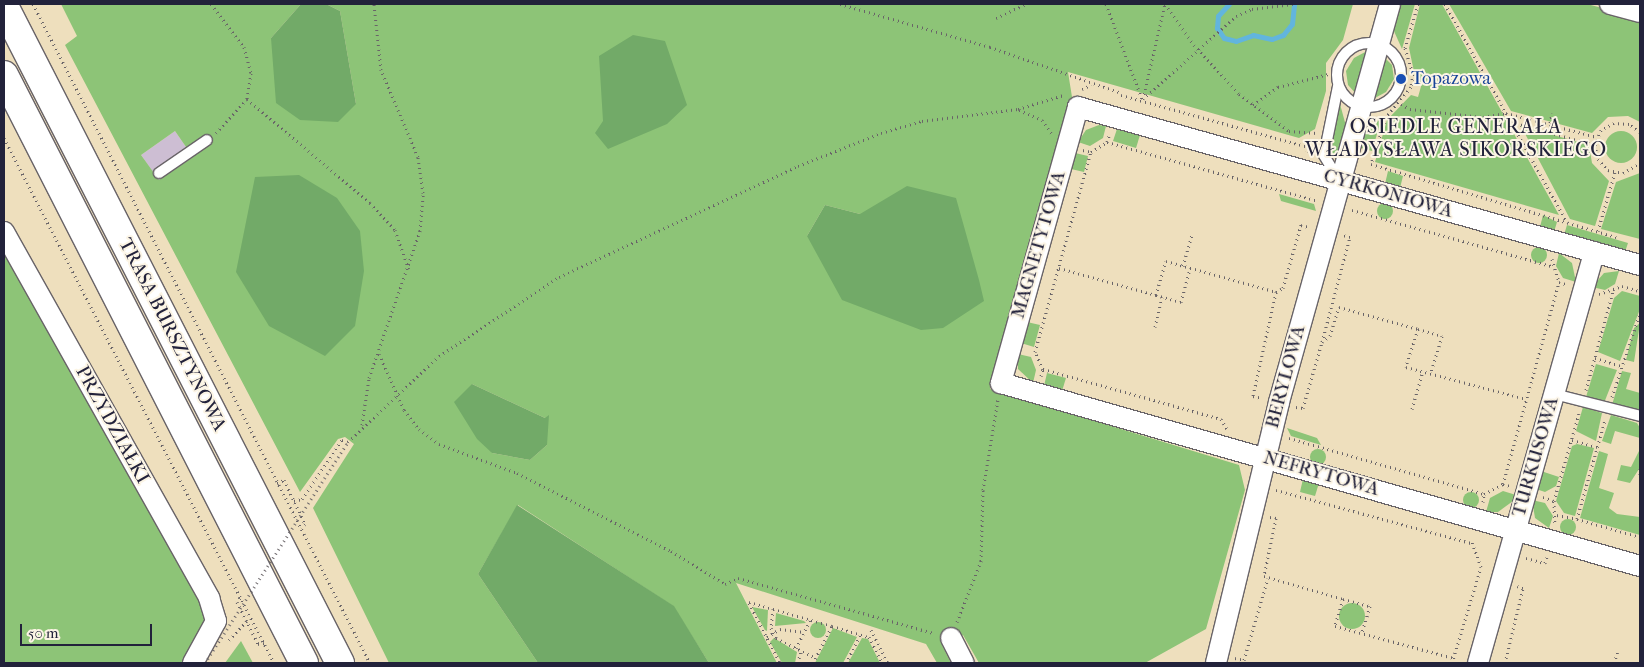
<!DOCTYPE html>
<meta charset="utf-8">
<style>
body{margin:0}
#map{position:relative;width:1644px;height:667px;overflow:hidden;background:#eedfbd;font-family:"IM FELL French Canon",serif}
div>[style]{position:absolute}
.industrial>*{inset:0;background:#cdbed3}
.green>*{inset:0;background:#8dc477}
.round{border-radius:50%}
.forest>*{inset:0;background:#72aa68}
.stream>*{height:5px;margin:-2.5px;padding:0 2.5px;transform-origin:2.5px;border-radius:2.5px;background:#62b5dd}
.path>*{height:3px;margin-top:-1.5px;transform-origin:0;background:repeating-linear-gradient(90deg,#696468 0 1px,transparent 0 5px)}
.roads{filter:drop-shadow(1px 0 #696468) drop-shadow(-1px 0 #696468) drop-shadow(0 1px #696468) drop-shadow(0 -1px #696468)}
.lane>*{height:10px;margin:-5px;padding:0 5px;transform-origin:5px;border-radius:5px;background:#fff}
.lane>.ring{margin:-5px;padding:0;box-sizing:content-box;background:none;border:10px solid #fff;border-radius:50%}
.street>*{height:20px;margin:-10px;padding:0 10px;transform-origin:10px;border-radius:10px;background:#fff}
.primary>*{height:28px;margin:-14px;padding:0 14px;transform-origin:14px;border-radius:14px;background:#fff}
.path-bridge>*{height:3px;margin-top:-1.5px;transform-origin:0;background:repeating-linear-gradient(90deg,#696468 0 1px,transparent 0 5px)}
.dots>*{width:14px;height:14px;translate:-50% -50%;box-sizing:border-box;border:2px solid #fcf5e5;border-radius:50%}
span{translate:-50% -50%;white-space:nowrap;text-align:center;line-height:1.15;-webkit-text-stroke:4px #fcf5e5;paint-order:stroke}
.transit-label{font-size:19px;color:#164399}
.left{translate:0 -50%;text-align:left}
.street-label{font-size:19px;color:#22223b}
.neighbourhood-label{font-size:20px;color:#22223b;letter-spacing:1px}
.frame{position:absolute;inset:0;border:5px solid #22223b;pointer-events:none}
.scale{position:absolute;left:20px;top:624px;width:132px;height:22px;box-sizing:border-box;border:2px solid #22223b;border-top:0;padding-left:6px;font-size:15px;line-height:18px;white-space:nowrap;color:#22223b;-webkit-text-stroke:4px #fcf5e5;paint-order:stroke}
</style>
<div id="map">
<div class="industrial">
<i style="clip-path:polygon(175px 131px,193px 157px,159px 181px,141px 155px)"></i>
</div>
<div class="green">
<i style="clip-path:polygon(evenodd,61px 4px,301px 4px,271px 38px,356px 104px,340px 11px,326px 4px,1353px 4px,1343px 40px,1326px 63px,1326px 91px,1315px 129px,1299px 138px,1068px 72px,1072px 97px,990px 389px,1239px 465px,1245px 490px,1206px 629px,1145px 663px,979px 663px,963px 635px,942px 645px,951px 663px,937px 663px,926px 644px,736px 583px,777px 663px,709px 663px,673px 606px,518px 505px,478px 574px,538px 663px,389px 663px,313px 508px,354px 444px,345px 437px,338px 439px,300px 492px,65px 45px,77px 36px,61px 4px,175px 131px,193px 157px,159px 180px,141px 155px,175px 131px,61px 4px,825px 205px,860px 214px,807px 236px,825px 205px,61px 4px,472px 384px,545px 418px,547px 445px,530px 460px,492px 453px,472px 384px)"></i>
<i style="clip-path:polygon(1399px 4px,1415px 4px,1402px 49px,1393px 29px)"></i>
<i style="clip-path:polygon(1420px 4px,1442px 4px,1559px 215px,1375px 162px,1387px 120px,1411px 95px,1418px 97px,1422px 83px,1416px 81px,1409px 48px)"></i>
<i style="clip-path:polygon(1449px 4px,1587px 4px,1640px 18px,1640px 122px,1628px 116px,1608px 117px,1592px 133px,1511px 111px)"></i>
<i style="clip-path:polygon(1367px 51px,1358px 96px,1348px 85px,1346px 71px,1354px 58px)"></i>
<i style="clip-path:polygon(1381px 54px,1392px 65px,1394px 79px,1386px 92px,1373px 99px)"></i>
<i style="clip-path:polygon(1340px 104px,1346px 126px,1336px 156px,1330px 151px)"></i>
<i style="clip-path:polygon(1382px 117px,1372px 151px,1358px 147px,1364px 135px)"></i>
<i style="clip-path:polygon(1099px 125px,1106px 126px,1103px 138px,1090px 146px,1078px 142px,1086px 130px)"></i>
<i style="clip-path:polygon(1521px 126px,1589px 145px,1592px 163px,1609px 181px,1595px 226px,1570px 219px)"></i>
<i style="clip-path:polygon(1117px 129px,1140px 135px,1136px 148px,1113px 141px)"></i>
<i class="round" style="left:1605px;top:131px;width:32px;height:32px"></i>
<i style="clip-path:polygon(1075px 153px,1088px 156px,1084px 172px,1071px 169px)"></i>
<i style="clip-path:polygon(1388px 171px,1403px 176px,1400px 188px,1385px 184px)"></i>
<i style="clip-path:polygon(1640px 173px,1640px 239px,1601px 229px,1616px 182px)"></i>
<i style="clip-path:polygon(1279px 194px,1314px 204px,1316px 211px,1281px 201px)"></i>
<i class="round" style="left:1377px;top:203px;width:16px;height:16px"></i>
<i style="clip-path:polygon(1543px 215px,1557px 222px,1554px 232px,1540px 227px)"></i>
<i style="clip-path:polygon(1567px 225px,1628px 243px,1625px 252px,1564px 235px)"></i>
<i class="round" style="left:1531px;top:247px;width:16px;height:16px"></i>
<i style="clip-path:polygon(4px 251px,200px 600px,205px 619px,186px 663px,4px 663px)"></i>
<i style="clip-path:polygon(1559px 253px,1572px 263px,1576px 282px,1563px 278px,1556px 266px)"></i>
<i style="clip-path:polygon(1619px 271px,1615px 284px,1605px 290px,1592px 287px,1604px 273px)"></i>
<i style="clip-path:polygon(1622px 291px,1640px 296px,1640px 309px,1620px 361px,1598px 352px,1614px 298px)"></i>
<i style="clip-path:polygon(1027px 322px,1040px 325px,1034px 347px,1021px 343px)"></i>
<i style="clip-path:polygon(1640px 323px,1634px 362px,1626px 360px,1634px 328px)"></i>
<i style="clip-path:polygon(1018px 354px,1031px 357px,1036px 370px,1033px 383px,1018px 369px)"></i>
<i style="clip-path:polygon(1596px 364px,1617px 370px,1604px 403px,1586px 397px)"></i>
<i style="clip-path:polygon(1622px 371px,1631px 373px,1626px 389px,1640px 393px,1640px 413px,1612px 405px)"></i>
<i style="clip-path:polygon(1047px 373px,1066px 378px,1062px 391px,1044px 386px)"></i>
<i style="clip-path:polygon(1583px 407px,1602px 413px,1596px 441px,1576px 431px)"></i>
<i style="clip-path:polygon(1611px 415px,1637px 423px,1640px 428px,1640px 445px,1640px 438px,1615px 431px,1611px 444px,1602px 441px)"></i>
<i style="clip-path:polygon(1287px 428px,1317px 438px,1321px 445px,1291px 436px)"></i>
<i style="clip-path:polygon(1577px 444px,1594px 448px,1575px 516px,1564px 513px,1556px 501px,1572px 446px)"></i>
<i class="round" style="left:1310px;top:449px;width:16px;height:16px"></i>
<i style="clip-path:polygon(1640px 449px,1639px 469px,1630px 483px,1617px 480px,1621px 465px,1631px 467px)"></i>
<i style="clip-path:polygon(1599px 451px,1608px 454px,1599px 488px,1614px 493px,1609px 508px,1617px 514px,1640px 517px,1640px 535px,1580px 518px)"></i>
<i style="clip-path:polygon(1541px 471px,1559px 477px,1556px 486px,1545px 492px,1536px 489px)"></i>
<i style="clip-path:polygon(1303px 479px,1319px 483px,1315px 496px,1300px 492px)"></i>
<i style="clip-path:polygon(1503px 491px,1516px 495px,1513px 501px,1498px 512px,1486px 512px,1490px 498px)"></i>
<i class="round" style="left:1463px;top:492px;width:16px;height:16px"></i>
<i style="clip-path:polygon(1532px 500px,1545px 503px,1553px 516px,1549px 528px,1535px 518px)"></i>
<i class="round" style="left:1560px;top:519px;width:16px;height:16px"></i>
<i class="round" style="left:1339px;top:603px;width:26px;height:26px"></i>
<i style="clip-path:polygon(752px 607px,768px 610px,767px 631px,765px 630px)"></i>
<i style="clip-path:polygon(776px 613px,804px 621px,806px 623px,775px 626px)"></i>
<i class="round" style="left:810px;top:622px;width:16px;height:16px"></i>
<i style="clip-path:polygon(833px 628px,857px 637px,843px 663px,815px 663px)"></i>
<i style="clip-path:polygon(774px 638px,797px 652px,795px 663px,782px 663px,770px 642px)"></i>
<i style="clip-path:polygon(862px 638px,868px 639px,880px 663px,848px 663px)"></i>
<i style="clip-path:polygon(241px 641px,253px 663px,225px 663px)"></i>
</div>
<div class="forest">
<i style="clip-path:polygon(301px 4px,326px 4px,340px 11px,356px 104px,338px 122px,300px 120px,276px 103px,271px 38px)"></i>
<i style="clip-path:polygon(633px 35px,665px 41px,687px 105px,667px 124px,608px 149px,595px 133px,603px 121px,599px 56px)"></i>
<i style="clip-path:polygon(299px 175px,337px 198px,360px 231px,364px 271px,355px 326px,325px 356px,269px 326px,236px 272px,255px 177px)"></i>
<i style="clip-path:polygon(907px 186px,956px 198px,979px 280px,984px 301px,943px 328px,921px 330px,842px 300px,807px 236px,825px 205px,860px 214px)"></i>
<i style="clip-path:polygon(472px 384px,545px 418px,549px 415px,547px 445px,530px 460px,492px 453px,477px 439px,454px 402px)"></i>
<i style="clip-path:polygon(517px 505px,674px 606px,709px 663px,538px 663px,478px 574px)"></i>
</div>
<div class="stream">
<i style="left:1229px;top:4px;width:16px;rotate:133deg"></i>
<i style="left:1218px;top:16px;width:12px;rotate:95deg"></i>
<i style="left:1217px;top:28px;width:12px;rotate:55deg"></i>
<i style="left:1224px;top:38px;width:12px;rotate:14deg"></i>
<i style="left:1236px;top:41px;width:18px;rotate:-19deg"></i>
<i style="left:1253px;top:35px;width:19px;rotate:12deg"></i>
<i style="left:1272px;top:39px;width:12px;rotate:-20deg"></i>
<i style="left:1283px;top:35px;width:14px;rotate:-51deg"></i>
<i style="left:1292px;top:24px;width:20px;rotate:-84deg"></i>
</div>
<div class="path">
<i style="left:33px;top:4px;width:740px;rotate:62.92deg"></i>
<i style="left:211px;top:4px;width:54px;rotate:52.5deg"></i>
<i style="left:244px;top:47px;width:27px;rotate:75deg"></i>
<i style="left:251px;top:73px;width:26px;rotate:99deg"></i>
<i style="left:247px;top:99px;width:46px;rotate:132.4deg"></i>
<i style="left:840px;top:4px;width:156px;rotate:16deg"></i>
<i style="left:990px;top:47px;width:139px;rotate:19.3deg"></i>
<i style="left:1106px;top:4px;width:102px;rotate:69.2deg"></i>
<i style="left:1165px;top:4px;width:50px;rotate:54.7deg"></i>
<i style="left:1194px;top:45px;width:67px;rotate:47.4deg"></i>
<i style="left:1239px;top:94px;width:62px;rotate:36.5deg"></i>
<i style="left:1289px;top:131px;width:28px;rotate:4deg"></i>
<i style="left:1418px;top:4px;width:46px;rotate:106.5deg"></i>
<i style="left:1405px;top:48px;width:27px;rotate:73deg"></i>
<i style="left:1413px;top:74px;width:13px;rotate:99deg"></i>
<i style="left:1411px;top:87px;width:39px;rotate:130deg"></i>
<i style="left:1386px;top:117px;width:49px;rotate:107.7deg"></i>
<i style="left:1371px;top:164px;width:256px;rotate:16.6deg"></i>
<i style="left:1445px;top:4px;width:250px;rotate:60.8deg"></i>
<i style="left:996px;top:18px;width:33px;rotate:-25deg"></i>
<i style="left:1082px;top:89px;width:10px;rotate:-24deg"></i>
<i style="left:1121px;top:95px;width:195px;rotate:15.5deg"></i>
<i style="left:1309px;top:147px;width:5px;rotate:112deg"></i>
<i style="left:247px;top:99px;width:161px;rotate:40.2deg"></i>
<i style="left:370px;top:203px;width:37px;rotate:47deg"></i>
<i style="left:395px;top:230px;width:42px;rotate:70.7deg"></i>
<i style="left:1143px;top:99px;width:125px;rotate:-41.7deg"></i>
<i style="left:1236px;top:16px;width:17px;rotate:-24deg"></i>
<i style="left:1252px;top:9px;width:41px;rotate:-7deg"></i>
<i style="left:1143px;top:99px;width:98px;rotate:-77deg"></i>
<i style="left:1401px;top:104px;width:10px;rotate:29deg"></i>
<i style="left:1410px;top:109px;width:73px;rotate:6.3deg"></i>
<i style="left:1483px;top:117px;width:23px;rotate:-10deg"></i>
<i style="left:1506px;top:113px;width:94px;rotate:14.8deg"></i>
<i style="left:1253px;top:105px;width:31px;rotate:-36deg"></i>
<i style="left:1278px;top:87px;width:56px;rotate:-14.5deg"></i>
<i style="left:1019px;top:110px;width:25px;rotate:23deg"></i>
<i style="left:1042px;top:120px;width:16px;rotate:55deg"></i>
<i style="left:1511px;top:122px;width:87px;rotate:15.3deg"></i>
<i style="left:1550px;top:123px;width:10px;rotate:-79deg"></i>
<i style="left:1640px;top:132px;width:14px;rotate:-144deg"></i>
<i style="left:1629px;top:124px;width:15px;rotate:-176deg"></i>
<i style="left:1614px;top:123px;width:15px;rotate:152deg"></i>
<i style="left:1601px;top:130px;width:16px;rotate:112deg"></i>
<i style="left:1595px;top:145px;width:14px;rotate:78deg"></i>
<i style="left:1598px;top:159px;width:15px;rotate:48deg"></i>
<i style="left:1608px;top:170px;width:15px;rotate:11deg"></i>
<i style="left:1623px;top:173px;width:20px;rotate:-30deg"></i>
<i style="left:4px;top:138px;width:590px;rotate:62.78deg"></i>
<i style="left:1107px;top:142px;width:219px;rotate:15.6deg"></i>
<i style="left:1083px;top:150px;width:8px;rotate:14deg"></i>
<i style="left:1091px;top:152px;width:19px;rotate:-32deg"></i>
<i style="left:1107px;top:142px;width:9px;rotate:-72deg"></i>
<i style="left:1352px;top:210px;width:207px;rotate:15.7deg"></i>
<i style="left:1598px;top:231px;width:61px;rotate:-73.9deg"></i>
<i style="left:1552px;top:259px;width:24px;rotate:73deg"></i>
<i style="left:1559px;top:282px;width:9px;rotate:18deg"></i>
<i style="left:1183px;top:266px;width:32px;rotate:-74deg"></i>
<i style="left:1059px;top:268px;width:101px;rotate:15.6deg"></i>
<i style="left:1156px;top:295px;width:35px;rotate:-74deg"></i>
<i style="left:1166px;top:261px;width:114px;rotate:15.7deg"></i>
<i style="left:1276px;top:292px;width:107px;rotate:102.5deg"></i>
<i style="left:1253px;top:396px;width:9px;rotate:13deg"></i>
<i style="left:1276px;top:292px;width:8px;rotate:-30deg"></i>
<i style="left:1283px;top:288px;width:66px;rotate:-74.1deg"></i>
<i style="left:1301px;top:225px;width:8px;rotate:14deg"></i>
<i style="left:1599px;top:294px;width:24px;rotate:-19deg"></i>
<i style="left:1622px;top:286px;width:19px;rotate:16deg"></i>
<i style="left:1156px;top:295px;width:26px;rotate:16deg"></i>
<i style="left:1181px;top:302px;width:35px;rotate:-75deg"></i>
<i style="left:1155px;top:327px;width:31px;rotate:-77deg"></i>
<i style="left:1418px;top:329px;width:25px;rotate:16deg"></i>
<i style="left:1442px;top:336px;width:39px;rotate:107deg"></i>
<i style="left:1322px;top:342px;width:109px;rotate:-75.1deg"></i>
<i style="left:1350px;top:237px;width:7px;rotate:-164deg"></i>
<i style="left:379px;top:354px;width:61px;rotate:65.9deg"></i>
<i style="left:404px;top:410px;width:24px;rotate:52deg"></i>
<i style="left:419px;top:429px;width:25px;rotate:37deg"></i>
<i style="left:439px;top:444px;width:83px;rotate:20.4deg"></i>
<i style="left:517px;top:473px;width:173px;rotate:26.9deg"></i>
<i style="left:671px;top:551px;width:63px;rotate:31.4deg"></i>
<i style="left:725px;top:584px;width:14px;rotate:-25deg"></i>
<i style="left:738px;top:578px;width:204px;rotate:15.7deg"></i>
<i style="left:1595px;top:358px;width:27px;rotate:17deg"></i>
<i style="left:1043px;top:369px;width:185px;rotate:15.7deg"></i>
<i style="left:1221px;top:419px;width:12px;rotate:59deg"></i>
<i style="left:1041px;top:376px;width:7px;rotate:-74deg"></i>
<i style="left:1043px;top:369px;width:19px;rotate:-115deg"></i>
<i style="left:1035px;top:352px;width:208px;rotate:-74.4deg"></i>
<i style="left:1586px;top:390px;width:103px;rotate:-74.7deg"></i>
<i style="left:1612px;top:397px;width:89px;rotate:-71.6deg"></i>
<i style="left:1296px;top:407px;width:7px;rotate:8deg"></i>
<i style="left:1303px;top:408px;width:69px;rotate:-73.9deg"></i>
<i style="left:1322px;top:342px;width:10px;rotate:-37deg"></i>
<i style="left:1330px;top:336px;width:30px;rotate:-73deg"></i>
<i style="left:1339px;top:307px;width:82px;rotate:15.6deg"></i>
<i style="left:1418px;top:329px;width:40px;rotate:108deg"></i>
<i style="left:1406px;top:367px;width:124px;rotate:14.9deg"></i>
<i style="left:1412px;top:409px;width:40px;rotate:-74deg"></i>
<i style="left:362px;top:425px;width:48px;rotate:-81.5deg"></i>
<i style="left:369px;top:378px;width:156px;rotate:-70.9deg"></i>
<i style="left:420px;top:231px;width:38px;rotate:-85deg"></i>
<i style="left:423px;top:193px;width:36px;rotate:-98deg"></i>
<i style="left:418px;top:157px;width:95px;rotate:-113deg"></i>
<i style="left:381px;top:70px;width:66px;rotate:-96.1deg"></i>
<i style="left:1289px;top:438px;width:203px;rotate:16deg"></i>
<i style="left:1572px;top:440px;width:26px;rotate:16deg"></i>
<i style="left:1640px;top:468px;width:8px;rotate:90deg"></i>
<i style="left:277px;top:483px;width:8px;rotate:-23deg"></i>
<i style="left:284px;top:480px;width:49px;rotate:64.5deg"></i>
<i style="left:305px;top:524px;width:5px;rotate:143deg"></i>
<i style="left:1503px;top:484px;width:210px;rotate:-74.5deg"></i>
<i style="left:1276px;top:490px;width:202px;rotate:15.2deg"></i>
<i style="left:1543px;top:497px;width:12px;rotate:20deg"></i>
<i style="left:1554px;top:501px;width:23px;rotate:88deg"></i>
<i style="left:294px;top:501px;width:8px;rotate:-14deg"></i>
<i style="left:302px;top:499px;width:71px;rotate:-55.9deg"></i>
<i style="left:342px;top:440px;width:6px;rotate:18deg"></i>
<i style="left:348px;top:442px;width:125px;rotate:-43.4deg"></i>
<i style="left:439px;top:356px;width:144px;rotate:-33.4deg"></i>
<i style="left:559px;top:277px;width:264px;rotate:-24.9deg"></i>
<i style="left:798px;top:166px;width:89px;rotate:-21.7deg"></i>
<i style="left:881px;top:133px;width:43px;rotate:-16.3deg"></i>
<i style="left:922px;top:121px;width:97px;rotate:-7.1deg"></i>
<i style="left:1018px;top:109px;width:48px;rotate:-16.9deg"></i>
<i style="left:1554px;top:501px;width:91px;rotate:-74.1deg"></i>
<i style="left:1483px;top:502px;width:8px;rotate:-83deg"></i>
<i style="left:1484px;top:494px;width:21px;rotate:-28deg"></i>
<i style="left:1503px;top:484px;width:7px;rotate:16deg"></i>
<i style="left:1557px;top:515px;width:20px;rotate:11deg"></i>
<i style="left:1577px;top:519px;width:103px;rotate:-74.2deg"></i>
<i style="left:1270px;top:517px;width:6px;rotate:9deg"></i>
<i style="left:1276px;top:518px;width:59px;rotate:101.7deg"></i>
<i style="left:1264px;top:576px;width:82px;rotate:16.2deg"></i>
<i style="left:1343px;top:599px;width:28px;rotate:107deg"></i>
<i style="left:1335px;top:626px;width:123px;rotate:15.1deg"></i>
<i style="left:1577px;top:519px;width:66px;rotate:15.9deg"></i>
<i style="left:1526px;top:558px;width:20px;rotate:15deg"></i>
<i style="left:1545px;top:563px;width:6px;rotate:-72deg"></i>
<i style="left:240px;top:598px;width:5px;rotate:127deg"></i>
<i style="left:237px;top:602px;width:47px;rotate:63.4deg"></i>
<i style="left:258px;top:644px;width:6px;rotate:-9deg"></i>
<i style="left:1343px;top:599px;width:28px;rotate:15deg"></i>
<i style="left:1370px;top:606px;width:28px;rotate:107deg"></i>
<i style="left:749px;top:602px;width:86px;rotate:16.1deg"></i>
<i style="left:749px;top:603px;width:68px;rotate:62.7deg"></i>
<i style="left:773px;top:609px;width:19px;rotate:96deg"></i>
<i style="left:771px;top:628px;width:11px;rotate:63deg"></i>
<i style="left:776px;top:638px;width:45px;rotate:26.6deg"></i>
<i style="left:957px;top:622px;width:66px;rotate:-68.5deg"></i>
<i style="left:981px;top:561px;width:71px;rotate:-88.4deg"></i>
<i style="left:983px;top:490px;width:92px;rotate:-80.6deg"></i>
<i style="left:871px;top:630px;width:37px;rotate:63deg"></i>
<i style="left:767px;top:637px;width:15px;rotate:-32deg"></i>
<i style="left:780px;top:629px;width:24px;rotate:7deg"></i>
<i style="left:229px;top:640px;width:26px;rotate:-47deg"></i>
<i style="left:796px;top:648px;width:31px;rotate:-63deg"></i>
<i style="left:1235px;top:658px;width:9px;rotate:13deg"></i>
<i style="left:1244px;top:660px;width:85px;rotate:-73.7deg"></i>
<i style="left:798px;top:663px;width:13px;rotate:-77deg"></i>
<i style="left:813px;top:663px;width:42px;rotate:-62.8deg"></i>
<i style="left:832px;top:626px;width:39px;rotate:17deg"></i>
<i style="left:869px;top:637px;width:29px;rotate:63deg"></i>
<i style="left:846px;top:663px;width:31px;rotate:-63deg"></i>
<i style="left:1452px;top:663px;width:100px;rotate:-73.2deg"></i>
<i style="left:1481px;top:567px;width:27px;rotate:-110deg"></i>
<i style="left:1505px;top:663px;width:77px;rotate:-76.5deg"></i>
<i style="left:1523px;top:588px;width:6px;rotate:-162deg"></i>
<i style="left:1614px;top:663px;width:13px;rotate:-72deg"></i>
</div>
<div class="roads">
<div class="lane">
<i class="ring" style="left:1337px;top:43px;width:54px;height:54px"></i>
<i style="left:159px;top:173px;width:58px;rotate:-34.5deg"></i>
<i style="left:1337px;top:177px;width:26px;rotate:-121deg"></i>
<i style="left:1324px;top:155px;width:70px;rotate:-78.5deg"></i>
<i style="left:1554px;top:394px;width:89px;rotate:14.3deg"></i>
</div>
<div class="street">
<i style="left:1610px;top:4px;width:31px;rotate:15deg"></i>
<i style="left:4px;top:232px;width:420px;rotate:60.7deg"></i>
<i style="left:209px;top:598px;width:24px;rotate:73deg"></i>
<i style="left:216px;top:621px;width:48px;rotate:118.7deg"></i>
<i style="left:1640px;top:265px;width:584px;rotate:-164.3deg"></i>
<i style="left:1078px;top:107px;width:287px;rotate:105.6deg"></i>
<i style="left:1001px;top:383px;width:665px;rotate:15.98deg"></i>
<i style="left:951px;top:638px;width:28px;rotate:63deg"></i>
<i style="left:1216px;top:663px;width:268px;rotate:-76.4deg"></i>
<i style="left:1279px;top:402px;width:413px;rotate:-74.4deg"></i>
<i style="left:1478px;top:663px;width:427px;rotate:-74.2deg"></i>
</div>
<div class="primary">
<i style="left:4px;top:6px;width:738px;rotate:62.91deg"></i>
<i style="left:4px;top:75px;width:660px;rotate:62.97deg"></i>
</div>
</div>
<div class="path-bridge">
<i style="left:205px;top:663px;width:263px;rotate:-57.1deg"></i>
</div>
<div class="dots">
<i style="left:1401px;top:79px;background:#1a4fb4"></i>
</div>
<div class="transit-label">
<span class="left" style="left:1411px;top:79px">Topazowa</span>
</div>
<div class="street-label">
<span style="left:1388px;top:194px;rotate:16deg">CYRKONIOWA</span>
<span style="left:1039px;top:245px;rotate:-74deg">MAGNETYTOWA</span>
<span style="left:172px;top:335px;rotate:63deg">TRASA BURSZTYNOWA</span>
<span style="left:1286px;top:377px;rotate:-75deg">BERYLOWA</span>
<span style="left:112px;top:425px;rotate:61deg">PRZYDZIAŁKI</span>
<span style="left:1536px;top:457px;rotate:-74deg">TURKUSOWA</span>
<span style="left:1321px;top:474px;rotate:16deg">NEFRYTOWA</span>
</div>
<div class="neighbourhood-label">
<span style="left:1456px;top:138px">OSIEDLE GENERAŁA<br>WŁADYSŁAWA SIKORSKIEGO</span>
</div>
<div class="frame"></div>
<div class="scale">50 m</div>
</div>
